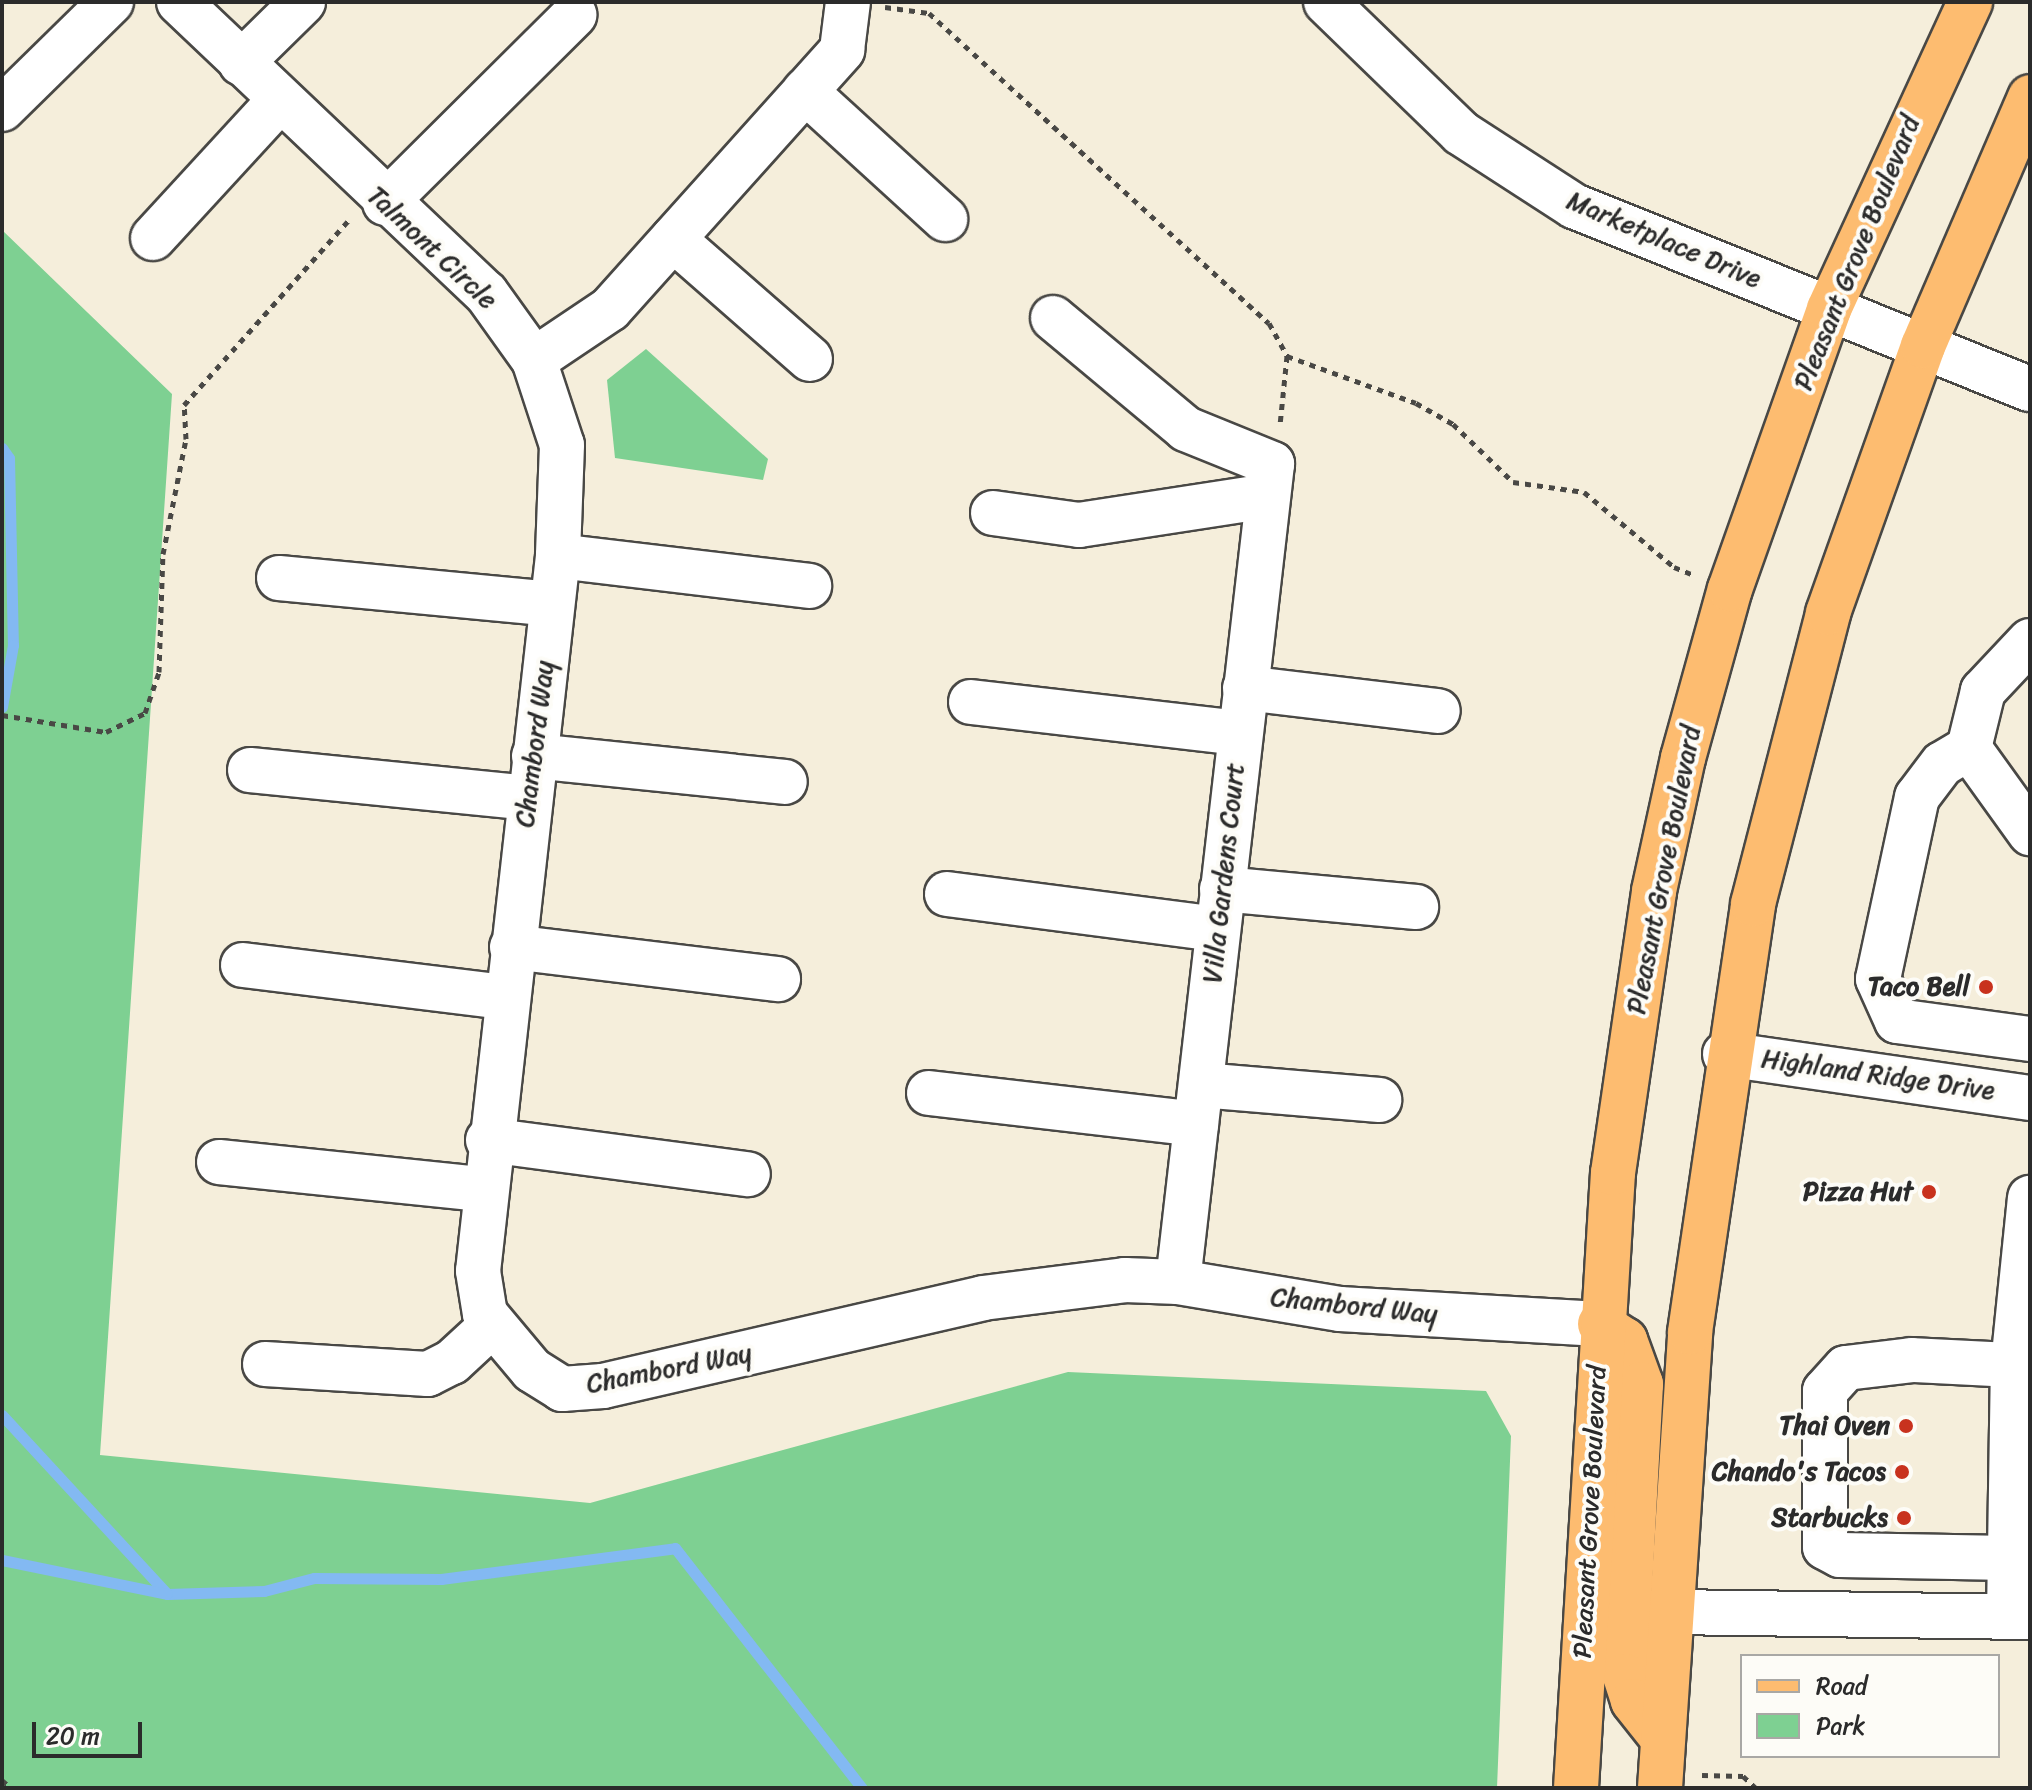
<!DOCTYPE html>
<style>
body{margin:0}
#map{position:relative;width:2032px;height:1790px;overflow:hidden;background:#f5eedb;font-family:Sriracha,sans-serif}
div>[style]{position:absolute}
.green>*{inset:0;background:#7ed092}
.stream>*{height:11px;margin:-5.5px;padding:0 5.5px;transform-origin:5.5px;border-radius:5.5px;background:#83b9f2}
.path>*{height:5px;margin-top:-2.5px;transform-origin:0;background:repeating-linear-gradient(90deg,#494845 0 6px,transparent 0 12px)}
.roads{filter:drop-shadow(2px 0 #494845) drop-shadow(-2px 0 #494845) drop-shadow(0 2px #494845) drop-shadow(0 -2px #494845)}
.minor>*{height:44px;margin:-22px;padding:0 22px;transform-origin:22px;border-radius:22px;background:#fff}
.major>*{height:44px;margin:-22px;padding:0 22px;transform-origin:22px;border-radius:22px;background:#fdbc70}
.dots>*{width:22px;height:22px;translate:-50% -50%;box-sizing:border-box;border:4px solid #fdfcf7;border-radius:50%}
span{translate:-50% -50%;white-space:nowrap;text-align:center;line-height:1.15;-webkit-text-stroke:8px #fdfcf7;paint-order:stroke}
.street-label{font-size:26px;color:#2b2b2b}
.poi-label{font-size:26px;color:#2b2b2b;font-weight:700}
.right{translate:-100% -50%;text-align:right}
.frame{position:absolute;inset:0;border:4px solid #2b2b2b;pointer-events:none}
.legend{position:absolute;left:1740px;top:1654px;width:260px;height:104px;box-sizing:border-box;background:#fdfcf7;border:2px solid #a9a8a5;margin:0;padding:10px 14px;list-style:none;font-size:24px;color:#2b2b2b}
.legend li{display:flex;align-items:center;gap:16px;height:40px}
.legend b{width:40px;border:2px solid #a9a8a5}
.scale{position:absolute;left:32px;top:1722px;width:110px;height:36px;box-sizing:border-box;border:4px solid #2b2b2b;border-top:0;padding-left:10px;font-size:24px;line-height:28px;white-space:nowrap;color:#2b2b2b;-webkit-text-stroke:6px #fdfcf7;paint-order:stroke}
</style>
<div id="map">
<div class="green">
<i style="clip-path:polygon(2px 230px,172px 394px,100px 1455px,590px 1503px,1068px 1372px,1486px 1391px,1511px 1436px,1497px 1788px,2px 1788px)"></i>
<i style="clip-path:polygon(646px 349px,768px 459px,763px 480px,615px 458px,607px 380px)"></i>
</div>
<div class="stream">
<i style="left:2px;top:448px;width:12px;rotate:55deg"></i>
<i style="left:9px;top:458px;width:187px;rotate:88.8deg"></i>
<i style="left:13px;top:645px;width:63px;rotate:100.1deg"></i>
<i style="left:2px;top:1415px;width:243px;rotate:47.3deg"></i>
<i style="left:167px;top:1594px;width:97px;rotate:-1.8deg"></i>
<i style="left:264px;top:1591px;width:52px;rotate:-14.6deg"></i>
<i style="left:314px;top:1578px;width:127px;rotate:0.5deg"></i>
<i style="left:441px;top:1579px;width:236px;rotate:-7.5deg"></i>
<i style="left:675px;top:1548px;width:304px;rotate:52.1deg"></i>
<i style="left:2px;top:1560px;width:168px;rotate:11.6deg"></i>
</div>
<div class="path">
<i style="left:885px;top:7px;width:44px;rotate:7.8deg"></i>
<i style="left:929px;top:13px;width:460px;rotate:42.4deg"></i>
<i style="left:1269px;top:323px;width:38px;rotate:61deg"></i>
<i style="left:1287px;top:356px;width:69px;rotate:95.8deg"></i>
<i style="left:1287px;top:356px;width:137px;rotate:20deg"></i>
<i style="left:1416px;top:403px;width:43px;rotate:29.6deg"></i>
<i style="left:1453px;top:424px;width:83px;rotate:44deg"></i>
<i style="left:1513px;top:482px;width:72px;rotate:8deg"></i>
<i style="left:1584px;top:492px;width:117px;rotate:39.8deg"></i>
<i style="left:1674px;top:567px;width:22px;rotate:22deg"></i>
<i style="left:2px;top:715px;width:105px;rotate:9.3deg"></i>
<i style="left:106px;top:732px;width:43px;rotate:-26deg"></i>
<i style="left:145px;top:713px;width:43px;rotate:-71.1deg"></i>
<i style="left:159px;top:672px;width:118px;rotate:-88.1deg"></i>
<i style="left:163px;top:554px;width:117px;rotate:-78.7deg"></i>
<i style="left:186px;top:439px;width:34px;rotate:-93deg"></i>
<i style="left:184px;top:405px;width:248px;rotate:-48.3deg"></i>
<i style="left:1702px;top:1775px;width:41px;rotate:1.4deg"></i>
<i style="left:1743px;top:1776px;width:18px;rotate:43deg"></i>
<i style="left:2px;top:1780px;width:12px;rotate:42deg"></i>
</div>
<div class="roads">
<div class="minor">
<i style="left:179px;top:2px;width:423px;rotate:43.5deg"></i>
<i style="left:486px;top:293px;width:82px;rotate:54.4deg"></i>
<i style="left:534px;top:360px;width:89px;rotate:71.8deg"></i>
<i style="left:562px;top:445px;width:111px;rotate:92.1deg"></i>
<i style="left:558px;top:556px;width:719px;rotate:96.38deg"></i>
<i style="left:478px;top:1271px;width:44px;rotate:80.8deg"></i>
<i style="left:485px;top:1314px;width:73px;rotate:50deg"></i>
<i style="left:532px;top:1370px;width:36px;rotate:32deg"></i>
<i style="left:562px;top:1389px;width:41px;rotate:-4.2deg"></i>
<i style="left:603px;top:1386px;width:390px;rotate:-13deg"></i>
<i style="left:983px;top:1298px;width:143px;rotate:-7.2deg"></i>
<i style="left:1125px;top:1280px;width:53px;rotate:2.2deg"></i>
<i style="left:1178px;top:1282px;width:164px;rotate:9.5deg"></i>
<i style="left:1340px;top:1309px;width:260px;rotate:3.3deg"></i>
<i style="left:1326px;top:2px;width:188px;rotate:44.1deg"></i>
<i style="left:1461px;top:133px;width:135px;rotate:32.9deg"></i>
<i style="left:1574px;top:206px;width:491px;rotate:21.9deg"></i>
<i style="left:241px;top:63px;width:87px;rotate:-44.5deg"></i>
<i style="left:805px;top:91px;width:190px;rotate:42.4deg"></i>
<i style="left:2px;top:109px;width:153px;rotate:-44.5deg"></i>
<i style="left:385px;top:203px;width:267px;rotate:-44.8deg"></i>
<i style="left:153px;top:238px;width:186px;rotate:-47.4deg"></i>
<i style="left:673px;top:239px;width:182px;rotate:41.2deg"></i>
<i style="left:1053px;top:318px;width:173px;rotate:39.8deg"></i>
<i style="left:1186px;top:429px;width:93px;rotate:22.1deg"></i>
<i style="left:1272px;top:464px;width:823px;rotate:96.56deg"></i>
<i style="left:534px;top:360px;width:92px;rotate:-33.9deg"></i>
<i style="left:610px;top:309px;width:348px;rotate:-48.1deg"></i>
<i style="left:842px;top:50px;width:48px;rotate:-82.9deg"></i>
<i style="left:993px;top:513px;width:87px;rotate:7.9deg"></i>
<i style="left:1079px;top:525px;width:191px;rotate:-8.7deg"></i>
<i style="left:558px;top:556px;width:253px;rotate:6.8deg"></i>
<i style="left:279px;top:578px;width:274px;rotate:5.4deg"></i>
<i style="left:2030px;top:641px;width:69px;rotate:133.2deg"></i>
<i style="left:1983px;top:691px;width:59px;rotate:103.8deg"></i>
<i style="left:1969px;top:748px;width:105px;rotate:54.3deg"></i>
<i style="left:1245px;top:688px;width:194px;rotate:6.8deg"></i>
<i style="left:971px;top:702px;width:271px;rotate:6.6deg"></i>
<i style="left:1969px;top:748px;width:31px;rotate:149deg"></i>
<i style="left:1942px;top:764px;width:41px;rotate:127.1deg"></i>
<i style="left:1917px;top:797px;width:186px;rotate:102.1deg"></i>
<i style="left:1878px;top:979px;width:46px;rotate:65.7deg"></i>
<i style="left:1897px;top:1021px;width:134px;rotate:7.7deg"></i>
<i style="left:534px;top:756px;width:252px;rotate:5.9deg"></i>
<i style="left:250px;top:770px;width:280px;rotate:5.7deg"></i>
<i style="left:1222px;top:889px;width:195px;rotate:5.3deg"></i>
<i style="left:947px;top:894px;width:273px;rotate:7.4deg"></i>
<i style="left:512px;top:947px;width:268px;rotate:6.9deg"></i>
<i style="left:243px;top:965px;width:264px;rotate:7deg"></i>
<i style="left:1725px;top:1054px;width:308px;rotate:8.2deg"></i>
<i style="left:1201px;top:1085px;width:179px;rotate:4.8deg"></i>
<i style="left:929px;top:1093px;width:269px;rotate:6.6deg"></i>
<i style="left:488px;top:1140px;width:262px;rotate:7.5deg"></i>
<i style="left:219px;top:1162px;width:264px;rotate:5.9deg"></i>
<i style="left:265px;top:1364px;width:163px;rotate:3.5deg"></i>
<i style="left:428px;top:1374px;width:27px;rotate:-27deg"></i>
<i style="left:452px;top:1362px;width:54px;rotate:-42.8deg"></i>
<i style="left:2010px;top:1558px;width:170px;rotate:-179deg"></i>
<i style="left:1840px;top:1555px;width:17px;rotate:-152deg"></i>
<i style="left:1825px;top:1547px;width:156px;rotate:-90deg"></i>
<i style="left:1825px;top:1391px;width:31px;rotate:-48deg"></i>
<i style="left:1846px;top:1368px;width:66px;rotate:-6.9deg"></i>
<i style="left:1912px;top:1360px;width:118px;rotate:2.9deg"></i>
<i style="left:1669px;top:1612px;width:361px;rotate:0.8deg"></i>
<i style="left:2009px;top:1616px;width:251px;rotate:-89.1deg"></i>
<i style="left:2013px;top:1365px;width:168px;rotate:-84.2deg"></i>
</div>
<div class="major">
<i style="left:1600px;top:1324px;width:30px;rotate:33deg"></i>
<i style="left:1625px;top:1340px;width:47px;rotate:70deg"></i>
<i style="left:1641px;top:1384px;width:292px;rotate:93.1deg"></i>
<i style="left:1625px;top:1676px;width:26px;rotate:72deg"></i>
<i style="left:1633px;top:1701px;width:48px;rotate:51.7deg"></i>
<i style="left:1576px;top:1788px;width:616px;rotate:-86.56deg"></i>
<i style="left:1613px;top:1173px;width:285px;rotate:-81.7deg"></i>
<i style="left:1654px;top:891px;width:136px;rotate:-77.7deg"></i>
<i style="left:1683px;top:758px;width:175px;rotate:-74.5deg"></i>
<i style="left:1730px;top:589px;width:297px;rotate:-70.5deg"></i>
<i style="left:1829px;top:309px;width:338px;rotate:-65.3deg"></i>
<i style="left:1660px;top:1788px;width:457px;rotate:-86.2deg"></i>
<i style="left:1690px;top:1332px;width:433px;rotate:-81.6deg"></i>
<i style="left:1753px;top:904px;width:301px;rotate:-75.5deg"></i>
<i style="left:1828px;top:613px;width:283px;rotate:-70.4deg"></i>
<i style="left:1923px;top:346px;width:271px;rotate:-66.7deg"></i>
</div>
</div>
<div class="dots">
<i style="left:1986px;top:987px;background:#c8321e"></i>
<i style="left:1929px;top:1192px;background:#c8321e"></i>
<i style="left:1906px;top:1426px;background:#c8321e"></i>
<i style="left:1902px;top:1472px;background:#c8321e"></i>
<i style="left:1904px;top:1518px;background:#c8321e"></i>
</div>
<div class="street-label">
<span style="left:1664px;top:240px;rotate:23deg">Marketplace Drive</span>
<span style="left:432px;top:248px;rotate:43deg">Talmont Circle</span>
<span style="left:1857px;top:253px;rotate:-68deg">Pleasant Grove Boulevard</span>
<span style="left:535px;top:744px;rotate:-83deg">Chambord Way</span>
<span style="left:1664px;top:870px;rotate:-79deg">Pleasant Grove Boulevard</span>
<span style="left:1224px;top:873px;rotate:-84deg">Villa Gardens Court</span>
<span style="left:1878px;top:1075px;rotate:8deg">Highland Ridge Drive</span>
<span style="left:1354px;top:1306px;rotate:6deg">Chambord Way</span>
<span style="left:669px;top:1369px;rotate:-11deg">Chambord Way</span>
<span style="left:1590px;top:1512px;rotate:-87deg">Pleasant Grove Boulevard</span>
</div>
<div class="poi-label">
<span class="right" style="left:1970px;top:987px">Taco Bell</span>
<span class="right" style="left:1913px;top:1192px">Pizza Hut</span>
<span class="right" style="left:1890px;top:1426px">Thai Oven</span>
<span class="right" style="left:1886px;top:1472px">Chando's Tacos</span>
<span class="right" style="left:1888px;top:1518px">Starbucks</span>
</div>
<div class="frame"></div>
<ul class="legend">
<li><b style="height:10px;background:#fdbc70"></b>Road</li>
<li><b style="height:22px;background:#7ed092"></b>Park</li>
</ul>
<div class="scale">20 m</div>
</div>
